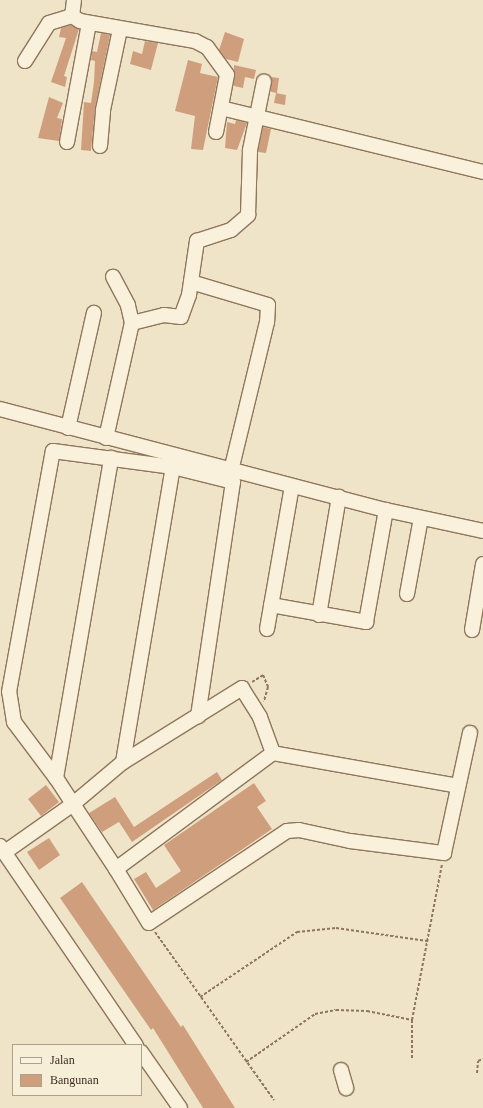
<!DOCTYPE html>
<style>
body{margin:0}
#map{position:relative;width:483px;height:1108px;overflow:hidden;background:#f0e4c8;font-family:"Times New Roman",serif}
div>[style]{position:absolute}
.building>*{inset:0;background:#cf9f7d}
.path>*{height:2px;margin-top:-1px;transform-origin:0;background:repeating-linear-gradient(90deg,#8d765c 0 3px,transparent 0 5px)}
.roads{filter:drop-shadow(1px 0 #8d765c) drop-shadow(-1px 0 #8d765c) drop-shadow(0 1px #8d765c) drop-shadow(0 -1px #8d765c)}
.minor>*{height:14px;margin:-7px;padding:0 7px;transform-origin:7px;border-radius:7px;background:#faf1dc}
span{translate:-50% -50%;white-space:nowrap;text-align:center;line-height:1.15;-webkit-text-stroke:3px #f7eed8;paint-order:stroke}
.legend{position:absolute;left:12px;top:1044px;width:130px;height:52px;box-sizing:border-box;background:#f7eed8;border:1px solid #ada18e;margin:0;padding:5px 7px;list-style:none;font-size:12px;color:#3d2e20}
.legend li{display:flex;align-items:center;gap:8px;height:20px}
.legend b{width:20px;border:1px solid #ada18e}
</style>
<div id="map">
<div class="building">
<i style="clip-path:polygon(71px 25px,79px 29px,64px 76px,67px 77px,65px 87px,51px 82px,66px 38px,59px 37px,61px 28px)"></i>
<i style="clip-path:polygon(225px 32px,244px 39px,238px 62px,226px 59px,219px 50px)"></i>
<i style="clip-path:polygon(101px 33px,110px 35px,95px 108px,91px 151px,81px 150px,84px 102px,91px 103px,94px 82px,95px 61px,91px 60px,92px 51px,97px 52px)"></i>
<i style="clip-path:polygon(145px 41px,158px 43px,151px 70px,130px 64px,133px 51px,142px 54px)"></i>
<i style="clip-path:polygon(188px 60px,202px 64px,200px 73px,218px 77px,203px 150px,191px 149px,195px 116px,175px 111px)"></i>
<i style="clip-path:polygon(234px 65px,256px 70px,254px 79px,245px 77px,243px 88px,234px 86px)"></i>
<i style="clip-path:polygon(271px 77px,279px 78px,277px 93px,271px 92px)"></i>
<i style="clip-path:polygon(276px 93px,286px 95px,285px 105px,274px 103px)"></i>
<i style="clip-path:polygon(49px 97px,63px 103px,57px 118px,62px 119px,59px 141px,38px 138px)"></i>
<i style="clip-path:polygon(236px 120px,247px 123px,237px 150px,225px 148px,227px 122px,235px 124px)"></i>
<i style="clip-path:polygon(263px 127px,271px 129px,266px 153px,258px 152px)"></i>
<i style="clip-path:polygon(217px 772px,222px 780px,132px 842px,119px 822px,102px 832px,89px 813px,115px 797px,134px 827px)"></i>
<i style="clip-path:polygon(254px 783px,266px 801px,257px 807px,272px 829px,153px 910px,134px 879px,146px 872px,156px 888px,181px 871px,164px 845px)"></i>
<i style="clip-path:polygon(46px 785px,59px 802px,41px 816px,28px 799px)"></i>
<i style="clip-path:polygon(49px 838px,60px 855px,39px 870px,27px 852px)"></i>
<i style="clip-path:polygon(82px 882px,181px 1027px,183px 1025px,235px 1108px,203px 1108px,153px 1028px,151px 1030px,60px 898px)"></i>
</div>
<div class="path">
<i style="left:252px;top:682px;width:13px;rotate:-32deg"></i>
<i style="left:263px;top:675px;width:13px;rotate:67deg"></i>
<i style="left:268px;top:687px;width:15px;rotate:106deg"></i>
<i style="left:155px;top:932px;width:206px;rotate:54.7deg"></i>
<i style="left:200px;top:997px;width:117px;rotate:-33.8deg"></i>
<i style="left:297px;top:932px;width:39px;rotate:-6deg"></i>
<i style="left:336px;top:928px;width:92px;rotate:8.1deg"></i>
<i style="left:412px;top:1058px;width:38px;rotate:-90deg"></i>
<i style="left:412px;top:1020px;width:159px;rotate:-79.1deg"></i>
<i style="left:246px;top:1062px;width:84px;rotate:-34.8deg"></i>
<i style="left:315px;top:1014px;width:21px;rotate:-11deg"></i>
<i style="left:336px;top:1010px;width:31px;rotate:2deg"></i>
<i style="left:367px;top:1011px;width:46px;rotate:11.3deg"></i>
<i style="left:477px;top:1073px;width:12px;rotate:-85deg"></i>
<i style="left:478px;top:1061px;width:5px;rotate:-22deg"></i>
</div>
<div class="roads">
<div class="minor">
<i style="left:74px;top:0;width:16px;rotate:97deg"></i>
<i style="left:72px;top:16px;width:9px;rotate:32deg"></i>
<i style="left:80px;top:21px;width:117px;rotate:9.9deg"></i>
<i style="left:195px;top:41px;width:13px;rotate:27deg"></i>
<i style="left:207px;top:47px;width:34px;rotate:54deg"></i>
<i style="left:227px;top:75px;width:58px;rotate:100.9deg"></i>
<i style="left:25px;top:61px;width:45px;rotate:-57.7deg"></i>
<i style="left:49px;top:23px;width:24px;rotate:-17deg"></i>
<i style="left:221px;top:108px;width:270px;rotate:13.7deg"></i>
<i style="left:67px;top:142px;width:121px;rotate:-79.5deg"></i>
<i style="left:100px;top:146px;width:36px;rotate:-85deg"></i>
<i style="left:103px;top:110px;width:83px;rotate:-78.1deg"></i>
<i style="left:191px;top:282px;width:80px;rotate:16.6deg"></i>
<i style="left:268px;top:305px;width:17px;rotate:93deg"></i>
<i style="left:267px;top:322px;width:153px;rotate:103.6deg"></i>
<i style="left:132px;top:323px;width:33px;rotate:-14deg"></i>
<i style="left:164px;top:315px;width:17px;rotate:7deg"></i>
<i style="left:181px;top:317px;width:23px;rotate:-70deg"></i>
<i style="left:189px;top:295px;width:55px;rotate:-81.6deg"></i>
<i style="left:197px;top:241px;width:36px;rotate:-18deg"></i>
<i style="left:231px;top:230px;width:23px;rotate:-41deg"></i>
<i style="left:248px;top:215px;width:65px;rotate:-88.2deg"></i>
<i style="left:250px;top:150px;width:70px;rotate:-78.5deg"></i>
<i style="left:0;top:409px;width:399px;rotate:14.7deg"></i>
<i style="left:386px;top:510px;width:99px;rotate:12.2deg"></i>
<i style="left:68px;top:428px;width:118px;rotate:-77.3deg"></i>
<i style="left:106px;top:438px;width:118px;rotate:-77.3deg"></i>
<i style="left:132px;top:323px;width:18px;rotate:-103deg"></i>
<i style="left:128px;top:305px;width:32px;rotate:-118deg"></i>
<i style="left:407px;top:594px;width:77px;rotate:-79.6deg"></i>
<i style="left:271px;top:605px;width:97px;rotate:10.1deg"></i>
<i style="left:366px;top:622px;width:114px;rotate:-79.9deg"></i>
<i style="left:319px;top:615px;width:120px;rotate:-80.4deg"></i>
<i style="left:267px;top:629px;width:145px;rotate:-80.1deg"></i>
<i style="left:472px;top:630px;width:67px;rotate:-80.5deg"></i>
<i style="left:273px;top:753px;width:188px;rotate:10.1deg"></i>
<i style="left:123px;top:762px;width:299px;rotate:-80.4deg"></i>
<i style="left:56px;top:778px;width:70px;rotate:-126.9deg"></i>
<i style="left:14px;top:722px;width:30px;rotate:-99deg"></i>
<i style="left:9px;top:692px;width:245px;rotate:-79.7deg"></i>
<i style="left:53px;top:451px;width:121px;rotate:7.6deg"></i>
<i style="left:173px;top:467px;width:62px;rotate:14deg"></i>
<i style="left:233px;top:482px;width:237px;rotate:98.5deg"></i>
<i style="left:0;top:846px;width:241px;rotate:55.7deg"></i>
<i style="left:5px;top:852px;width:83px;rotate:-35.2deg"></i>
<i style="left:73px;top:804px;width:78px;rotate:56.5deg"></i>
<i style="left:116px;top:869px;width:195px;rotate:-36.5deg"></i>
<i style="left:273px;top:753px;width:38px;rotate:-110deg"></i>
<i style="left:260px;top:717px;width:34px;rotate:-122deg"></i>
<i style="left:242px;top:688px;width:140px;rotate:148.1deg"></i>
<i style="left:123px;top:762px;width:65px;rotate:140deg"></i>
<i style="left:73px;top:804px;width:31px;rotate:-123deg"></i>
<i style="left:56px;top:778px;width:325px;rotate:-80.2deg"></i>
<i style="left:116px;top:869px;width:63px;rotate:58.6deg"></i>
<i style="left:149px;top:923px;width:166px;rotate:-33.7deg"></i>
<i style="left:287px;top:831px;width:12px;rotate:-5deg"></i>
<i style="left:299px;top:830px;width:52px;rotate:12.2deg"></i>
<i style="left:350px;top:841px;width:95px;rotate:7.3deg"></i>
<i style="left:444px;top:853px;width:123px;rotate:-77.8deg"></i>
<i style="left:141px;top:1052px;width:68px;rotate:55.1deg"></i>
<i style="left:341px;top:1070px;width:19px;rotate:74deg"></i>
</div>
</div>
<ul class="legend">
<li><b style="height:5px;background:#faf1dc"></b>Jalan</li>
<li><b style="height:11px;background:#cf9f7d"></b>Bangunan</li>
</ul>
</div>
